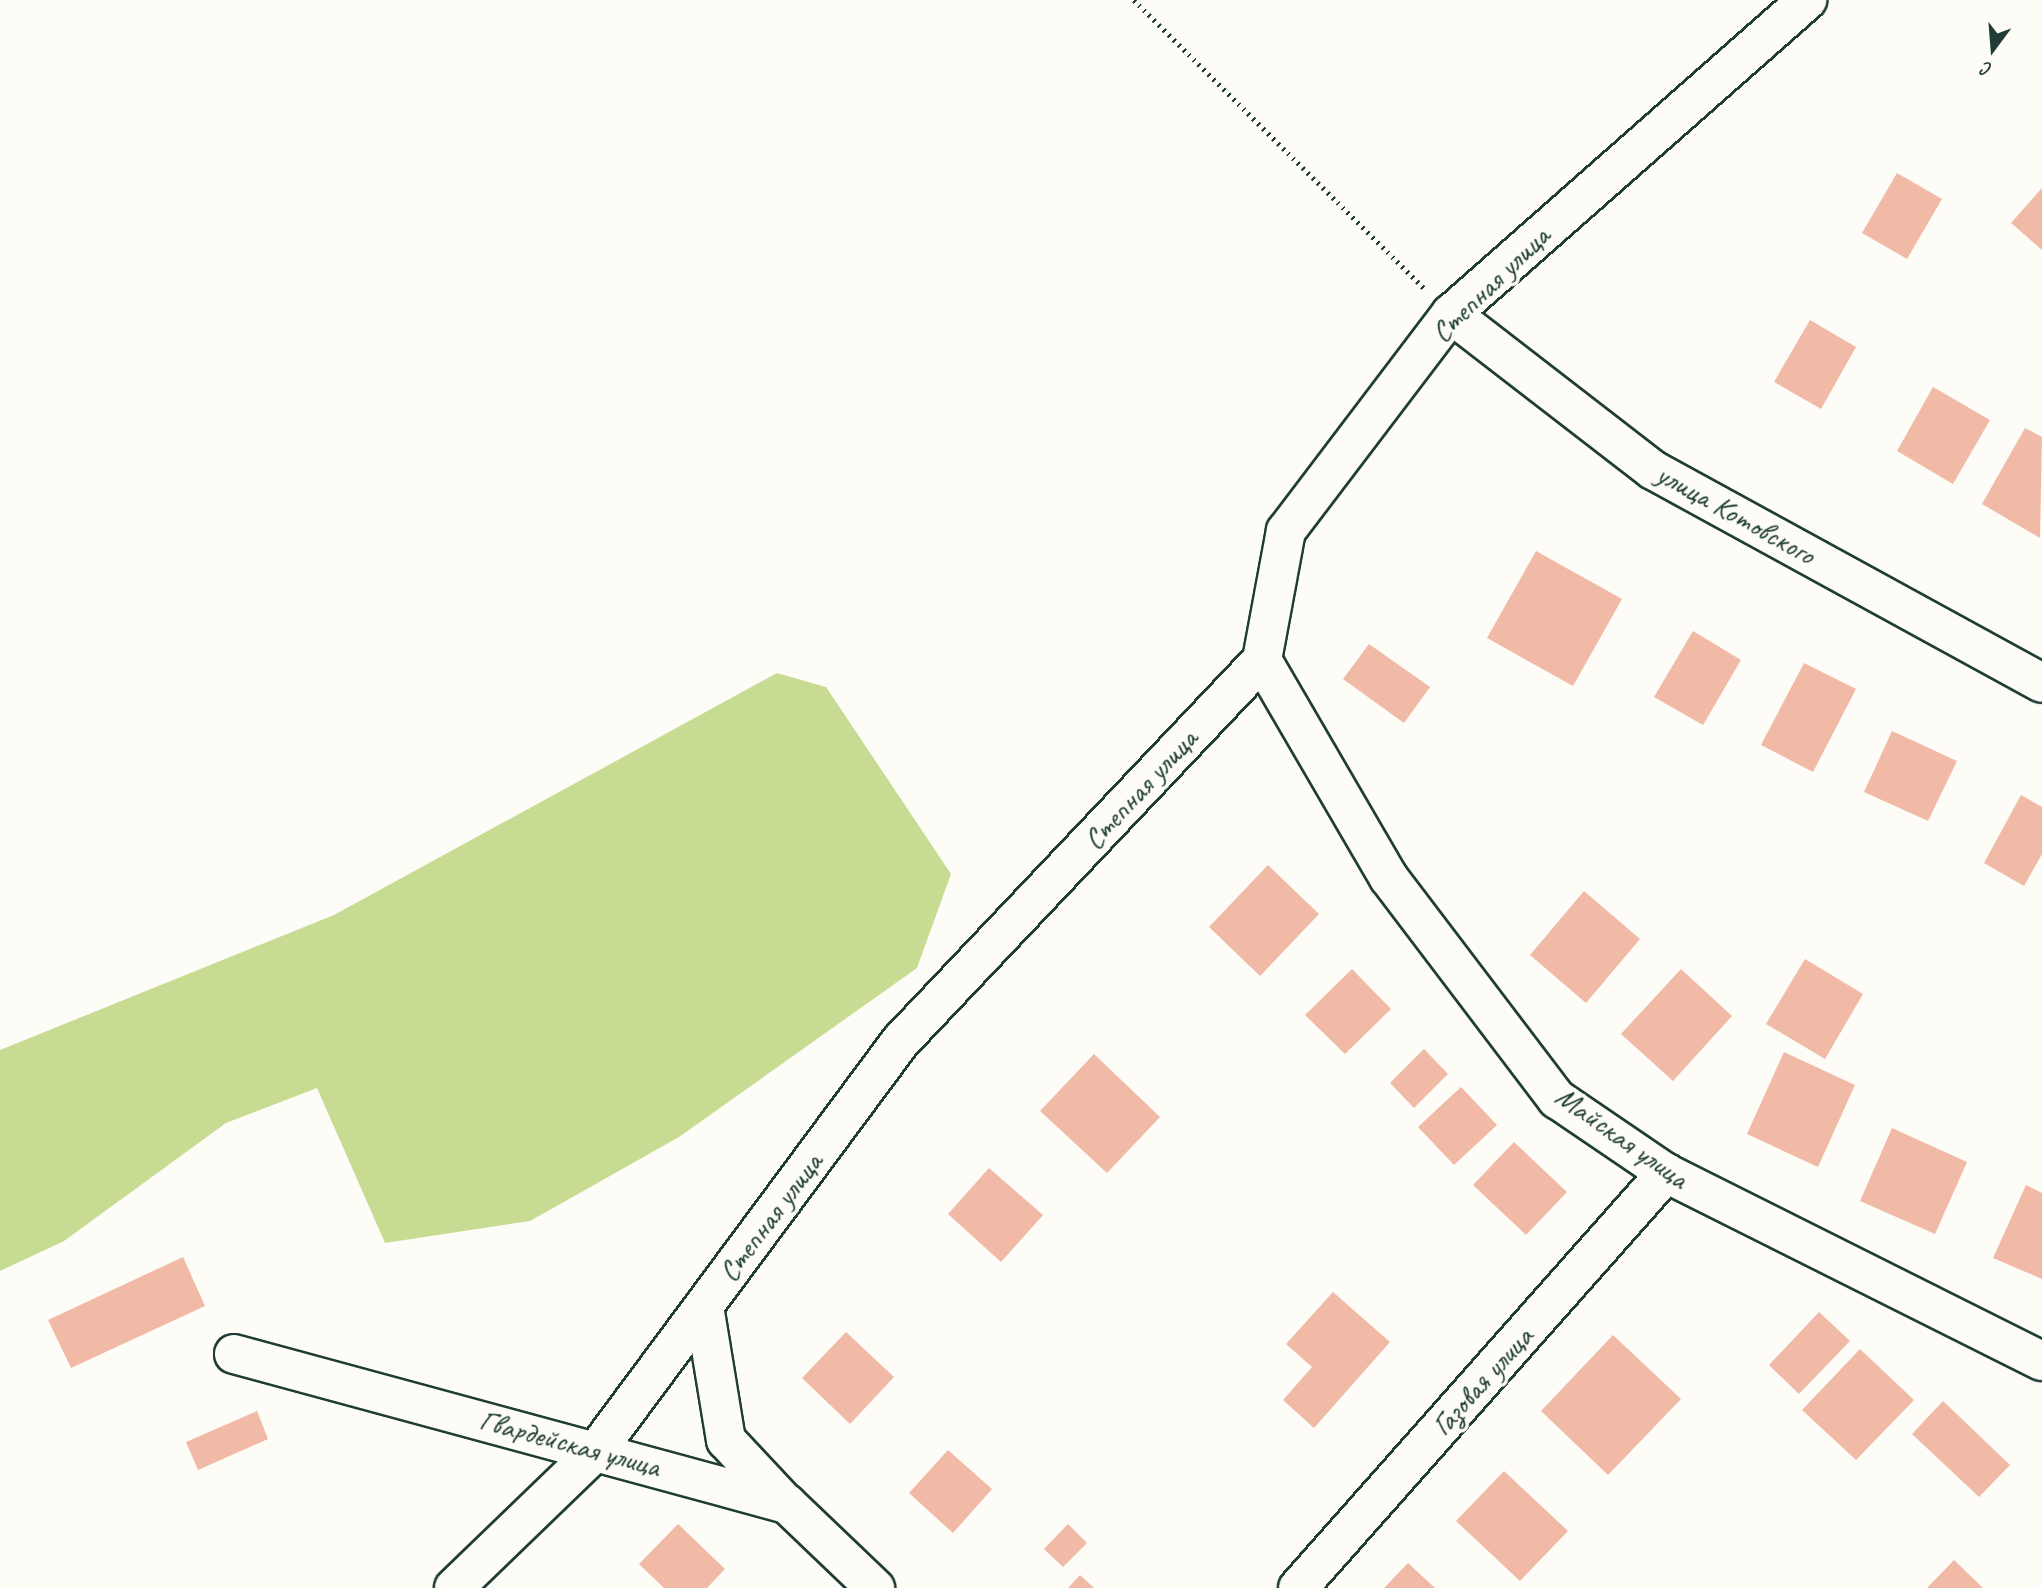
<!DOCTYPE html>
<meta charset="utf-8">
<style>
body{margin:0}
#map{position:relative;width:2042px;height:1588px;overflow:hidden;background:#fdfcf7;font-family:Caveat,sans-serif}
div>[style]{position:absolute}
.green>*{inset:0;background:#c7dc92}
.building>*{inset:0;background:#f1baa7}
.path>*{height:4.5px;margin-top:-2.25px;transform-origin:0;background:repeating-linear-gradient(90deg,#1f3d34 0 2px,transparent 0 7px)}
.roads{filter:drop-shadow(2px 0 #1f3d34) drop-shadow(-2px 0 #1f3d34) drop-shadow(0 2px #1f3d34) drop-shadow(0 -2px #1f3d34)}
.street>*{height:38px;margin:-19px;padding:0 19px;transform-origin:19px;border-radius:19px;background:#fdfcf7}
span{translate:-50% -50%;white-space:nowrap;text-align:center;line-height:1.15;-webkit-text-stroke:7px #fdfcf7;paint-order:stroke}
.street-label{font-size:30px;color:#1f3d34}
.north{position:absolute;left:1958px;top:14px;width:70px;height:70px;-webkit-text-stroke:5px #fdfcf7;paint-order:stroke;rotate:196deg;font-size:19px;font-weight:700;line-height:28px;text-align:center;color:#1f3d34}
.north::after{content:'';display:block;margin:auto;width:24px;height:32px;background:#1f3d34;clip-path:polygon(50% 0,100% 100%,50% 72%,0 100%)}
</style>
<div id="map">
<div class="green">
<i style="clip-path:polygon(777px 673px,826px 687px,951px 874px,917px 968px,679px 1137px,530px 1221px,385px 1243px,317px 1088px,226px 1123px,64px 1241px,0 1271px,0 1050px,334px 915px)"></i>
</div>
<div class="building">
<i style="clip-path:polygon(1897px 173px,1942px 199px,1907px 259px,1862px 233px)"></i>
<i style="clip-path:polygon(2042px 188px,2042px 250px,2011px 223px)"></i>
<i style="clip-path:polygon(1810px 320px,1856px 347px,1821px 409px,1774px 382px)"></i>
<i style="clip-path:polygon(1933px 387px,1990px 420px,1953px 484px,1897px 451px)"></i>
<i style="clip-path:polygon(2025px 428px,2042px 437px,2040px 538px,1982px 504px)"></i>
<i style="clip-path:polygon(1536px 551px,1622px 599px,1573px 686px,1487px 638px)"></i>
<i style="clip-path:polygon(1693px 631px,1741px 660px,1703px 725px,1654px 697px)"></i>
<i style="clip-path:polygon(1369px 644px,1430px 687px,1404px 723px,1343px 679px)"></i>
<i style="clip-path:polygon(1804px 663px,1856px 689px,1813px 772px,1761px 745px)"></i>
<i style="clip-path:polygon(1892px 731px,1957px 761px,1928px 821px,1864px 792px)"></i>
<i style="clip-path:polygon(2021px 795px,2042px 807px,2042px 854px,2024px 886px,1984px 863px)"></i>
<i style="clip-path:polygon(1268px 865px,1319px 914px,1260px 976px,1209px 927px)"></i>
<i style="clip-path:polygon(1584px 891px,1640px 939px,1586px 1003px,1530px 955px)"></i>
<i style="clip-path:polygon(1805px 959px,1863px 994px,1825px 1059px,1766px 1024px)"></i>
<i style="clip-path:polygon(1352px 969px,1391px 1009px,1345px 1054px,1305px 1015px)"></i>
<i style="clip-path:polygon(1681px 969px,1732px 1016px,1673px 1081px,1621px 1034px)"></i>
<i style="clip-path:polygon(1424px 1049px,1448px 1074px,1414px 1108px,1390px 1083px)"></i>
<i style="clip-path:polygon(1784px 1052px,1855px 1085px,1818px 1167px,1747px 1134px)"></i>
<i style="clip-path:polygon(1094px 1054px,1160px 1117px,1107px 1173px,1040px 1111px)"></i>
<i style="clip-path:polygon(1461px 1087px,1497px 1125px,1454px 1165px,1418px 1127px)"></i>
<i style="clip-path:polygon(1892px 1128px,1967px 1162px,1935px 1234px,1860px 1201px)"></i>
<i style="clip-path:polygon(1514px 1142px,1567px 1192px,1526px 1235px,1473px 1185px)"></i>
<i style="clip-path:polygon(989px 1168px,1043px 1215px,1001px 1262px,948px 1214px)"></i>
<i style="clip-path:polygon(2026px 1185px,2042px 1193px,2042px 1279px,1993px 1258px)"></i>
<i style="clip-path:polygon(183px 1257px,205px 1306px,71px 1368px,48px 1320px)"></i>
<i style="clip-path:polygon(1333px 1292px,1390px 1342px,1314px 1428px,1283px 1400px,1312px 1367px,1286px 1344px)"></i>
<i style="clip-path:polygon(1819px 1312px,1850px 1341px,1799px 1394px,1769px 1365px)"></i>
<i style="clip-path:polygon(846px 1332px,894px 1377px,850px 1424px,802px 1378px)"></i>
<i style="clip-path:polygon(1613px 1335px,1681px 1399px,1608px 1475px,1541px 1411px)"></i>
<i style="clip-path:polygon(1860px 1349px,1914px 1400px,1856px 1460px,1802px 1410px)"></i>
<i style="clip-path:polygon(1943px 1401px,2010px 1465px,1979px 1497px,1912px 1434px)"></i>
<i style="clip-path:polygon(257px 1411px,268px 1439px,198px 1470px,186px 1442px)"></i>
<i style="clip-path:polygon(948px 1450px,992px 1489px,953px 1533px,909px 1493px)"></i>
<i style="clip-path:polygon(1504px 1471px,1568px 1531px,1520px 1581px,1456px 1521px)"></i>
<i style="clip-path:polygon(678px 1524px,725px 1569px,707px 1588px,664px 1588px,639px 1564px)"></i>
<i style="clip-path:polygon(1068px 1524px,1087px 1543px,1063px 1567px,1044px 1549px)"></i>
<i style="clip-path:polygon(1954px 1560px,1983px 1588px,1927px 1588px)"></i>
<i style="clip-path:polygon(1408px 1563px,1435px 1588px,1384px 1588px)"></i>
<i style="clip-path:polygon(1080px 1575px,1094px 1588px,1068px 1588px)"></i>
</div>
<div class="path">
<i style="left:1134px;top:0;width:409px;rotate:44.8deg"></i>
</div>
<div class="roads">
<div class="street">
<i style="left:1451px;top:314px;width:255px;rotate:37.7deg"></i>
<i style="left:1653px;top:470px;width:443px;rotate:28.7deg"></i>
<i style="left:1262px;top:660px;width:252px;rotate:59.8deg"></i>
<i style="left:1389px;top:878px;width:278px;rotate:52.8deg"></i>
<i style="left:1557px;top:1099px;width:132px;rotate:34.2deg"></i>
<i style="left:1666px;top:1173px;width:420px;rotate:26.6deg"></i>
<i style="left:704px;top:1306px;width:136px;rotate:80.7deg"></i>
<i style="left:726px;top:1440px;width:86px;rotate:46.9deg"></i>
<i style="left:234px;top:1354px;width:573px;rotate:15.18deg"></i>
<i style="left:787px;top:1504px;width:122px;rotate:43.7deg"></i>
<i style="left:454px;top:1588px;width:199px;rotate:-44deg"></i>
<i style="left:597px;top:1450px;width:508px;rotate:-53.4deg"></i>
<i style="left:900px;top:1042px;width:526px;rotate:-46.54deg"></i>
<i style="left:1262px;top:660px;width:131px;rotate:-79.5deg"></i>
<i style="left:1286px;top:531px;width:273px;rotate:-52.8deg"></i>
<i style="left:1451px;top:314px;width:475px;rotate:-41.4deg"></i>
<i style="left:1298px;top:1588px;width:555px;rotate:-48.44deg"></i>
</div>
</div>
<div class="street-label">
<span style="left:1490px;top:284px;rotate:-44deg">Степная улица</span>
<span style="left:1736px;top:514px;rotate:29deg">улица Котовского</span>
<span style="left:1140px;top:789px;rotate:-47deg">Степная улица</span>
<span style="left:1622px;top:1137px;rotate:35deg">Майская улица</span>
<span style="left:770px;top:1217px;rotate:-53deg">Степная улица</span>
<span style="left:1482px;top:1381px;rotate:-48deg">Газовая улица</span>
<span style="left:570px;top:1443px;rotate:15deg">Гвардейская улица</span>
</div>
<div class="north">С</div>
</div>
